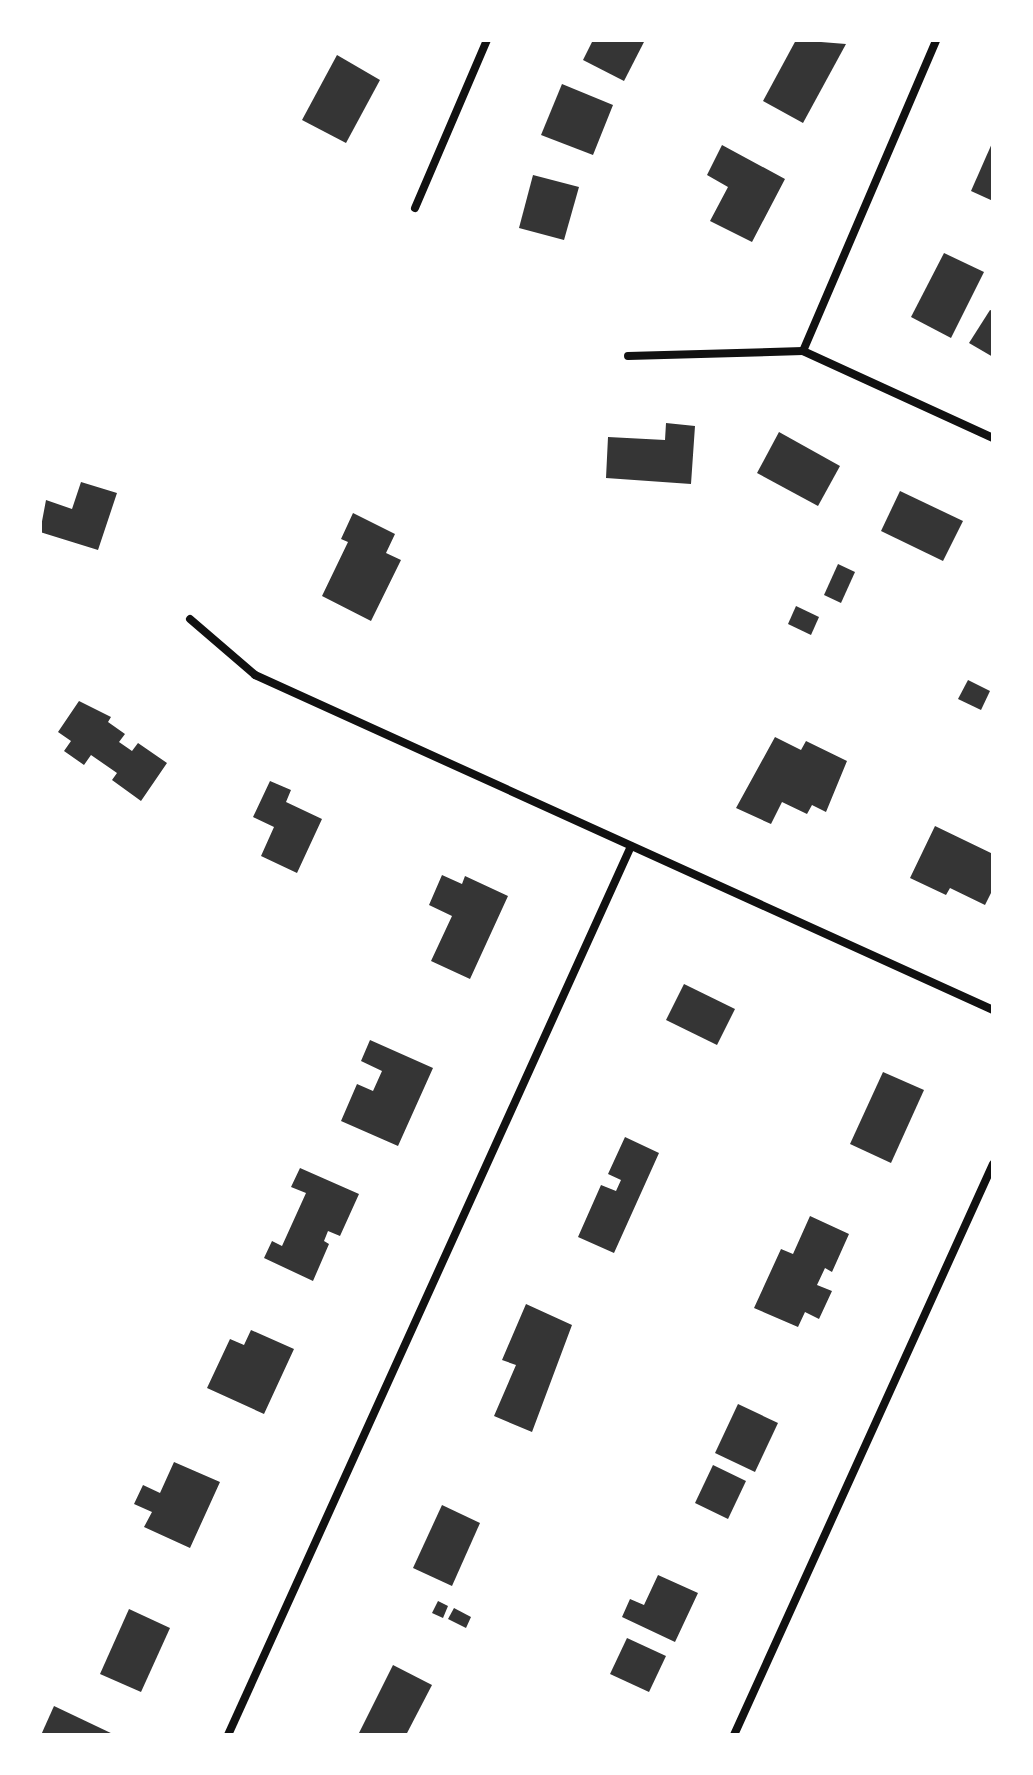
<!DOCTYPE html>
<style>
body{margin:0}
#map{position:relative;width:1033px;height:1775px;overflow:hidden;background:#fff;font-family:Raleway,sans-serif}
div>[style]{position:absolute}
.building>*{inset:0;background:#353535}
.minor>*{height:8px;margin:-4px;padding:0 4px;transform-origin:4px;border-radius:4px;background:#111}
span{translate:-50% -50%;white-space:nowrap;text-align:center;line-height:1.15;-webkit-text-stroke:6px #fff;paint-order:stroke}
.frame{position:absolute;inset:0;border:42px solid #fff;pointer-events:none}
</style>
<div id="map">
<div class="building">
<i style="clip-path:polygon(593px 40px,645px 40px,624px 81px,583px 60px)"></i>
<i style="clip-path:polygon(796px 40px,846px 44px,803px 123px,763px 101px)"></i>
<i style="clip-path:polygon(337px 55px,380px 80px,346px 143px,302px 120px)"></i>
<i style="clip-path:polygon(562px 84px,613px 105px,593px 155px,541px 135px)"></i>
<i style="clip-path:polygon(993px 141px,993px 201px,971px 191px)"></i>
<i style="clip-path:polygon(722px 145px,785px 179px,752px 242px,710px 221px,728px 187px,707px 175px)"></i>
<i style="clip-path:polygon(533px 175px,579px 187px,564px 240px,519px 228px)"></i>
<i style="clip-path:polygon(944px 253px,984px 272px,951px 338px,911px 317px)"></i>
<i style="clip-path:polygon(990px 310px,993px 311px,993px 357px,969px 343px)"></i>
<i style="clip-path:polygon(666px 423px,695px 426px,691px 484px,606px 478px,608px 437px,665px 440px)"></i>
<i style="clip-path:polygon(779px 432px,840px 466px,818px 506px,757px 473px)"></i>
<i style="clip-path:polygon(81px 482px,117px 493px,98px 550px,40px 532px,46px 500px,72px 509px)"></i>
<i style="clip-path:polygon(900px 491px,963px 521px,943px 561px,881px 531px)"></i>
<i style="clip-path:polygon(353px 513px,395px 534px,386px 553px,401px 560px,371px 621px,322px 596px,348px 542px,341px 539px)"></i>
<i style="clip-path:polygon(838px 564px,855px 572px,841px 603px,824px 595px)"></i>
<i style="clip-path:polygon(796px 606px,819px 617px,811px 635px,788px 624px)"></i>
<i style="clip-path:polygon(968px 680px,990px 691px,981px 710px,958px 699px)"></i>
<i style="clip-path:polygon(79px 701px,111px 717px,108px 722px,125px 734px,119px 742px,132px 751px,138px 743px,167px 763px,141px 801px,112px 780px,117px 773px,91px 755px,84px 765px,64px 751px,71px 741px,58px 732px)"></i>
<i style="clip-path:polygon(775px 737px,801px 750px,806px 741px,847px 761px,826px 812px,812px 805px,807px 814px,782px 802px,771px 824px,736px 808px)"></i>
<i style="clip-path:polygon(270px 781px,291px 790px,286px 802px,322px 819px,297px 873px,261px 856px,274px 827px,253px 817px)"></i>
<i style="clip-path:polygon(935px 826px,993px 854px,993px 889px,985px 905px,950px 888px,946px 895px,910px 878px)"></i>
<i style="clip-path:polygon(442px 875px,462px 884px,465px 876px,508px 896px,470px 979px,431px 961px,452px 916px,429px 905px)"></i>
<i style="clip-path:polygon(684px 984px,735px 1009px,717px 1045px,666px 1020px)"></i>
<i style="clip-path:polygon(370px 1040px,433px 1068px,398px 1146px,341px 1121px,357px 1084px,373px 1091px,382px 1071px,361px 1061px)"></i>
<i style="clip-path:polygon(883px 1072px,924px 1090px,891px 1163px,850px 1144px)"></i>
<i style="clip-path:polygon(625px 1137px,659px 1153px,614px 1253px,578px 1237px,601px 1185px,616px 1191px,621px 1180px,608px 1174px)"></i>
<i style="clip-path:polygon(300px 1168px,359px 1194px,340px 1236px,328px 1231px,324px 1241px,329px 1244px,313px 1281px,264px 1258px,272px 1241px,282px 1246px,306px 1193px,291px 1187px)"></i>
<i style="clip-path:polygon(810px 1216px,849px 1234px,832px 1272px,825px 1268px,817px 1285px,832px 1291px,819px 1319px,805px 1312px,798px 1327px,754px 1308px,781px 1249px,793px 1254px)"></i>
<i style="clip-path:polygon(526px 1304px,572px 1325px,532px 1432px,494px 1416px,516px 1365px,502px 1360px)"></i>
<i style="clip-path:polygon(251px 1330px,294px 1349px,264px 1414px,207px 1388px,230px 1339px,244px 1345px)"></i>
<i style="clip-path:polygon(738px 1404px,778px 1423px,755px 1472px,715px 1453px)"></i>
<i style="clip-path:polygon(174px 1462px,220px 1482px,190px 1548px,144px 1527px,152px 1512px,134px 1504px,143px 1485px,160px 1493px)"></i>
<i style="clip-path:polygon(713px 1465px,746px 1481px,728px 1519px,695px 1503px)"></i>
<i style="clip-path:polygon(442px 1505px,480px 1523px,452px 1586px,413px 1568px)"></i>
<i style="clip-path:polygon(658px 1575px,698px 1593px,675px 1642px,622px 1617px,630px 1599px,644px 1605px)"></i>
<i style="clip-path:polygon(438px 1601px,448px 1606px,443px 1618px,432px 1613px)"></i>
<i style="clip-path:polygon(454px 1608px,471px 1617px,466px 1628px,448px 1619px)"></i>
<i style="clip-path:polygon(129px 1609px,170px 1628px,141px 1692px,100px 1674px)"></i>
<i style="clip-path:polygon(627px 1638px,666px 1656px,649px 1692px,610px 1674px)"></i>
<i style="clip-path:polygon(393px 1665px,432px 1685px,406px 1735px,358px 1735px)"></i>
<i style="clip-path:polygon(54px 1706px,115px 1735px,41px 1735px)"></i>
</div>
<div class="minor">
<i style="left:415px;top:208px;width:183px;rotate:-66.8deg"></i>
<i style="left:803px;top:351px;width:338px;rotate:-66.8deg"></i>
<i style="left:628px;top:356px;width:175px;rotate:-1.6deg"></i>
<i style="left:803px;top:351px;width:209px;rotate:24.6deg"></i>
<i style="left:190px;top:619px;width:86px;rotate:40.7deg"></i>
<i style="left:255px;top:675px;width:810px;rotate:24.41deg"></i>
<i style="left:228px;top:1735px;width:976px;rotate:-65.61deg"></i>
<i style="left:734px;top:1735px;width:627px;rotate:-65.6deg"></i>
</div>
<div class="frame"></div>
</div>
